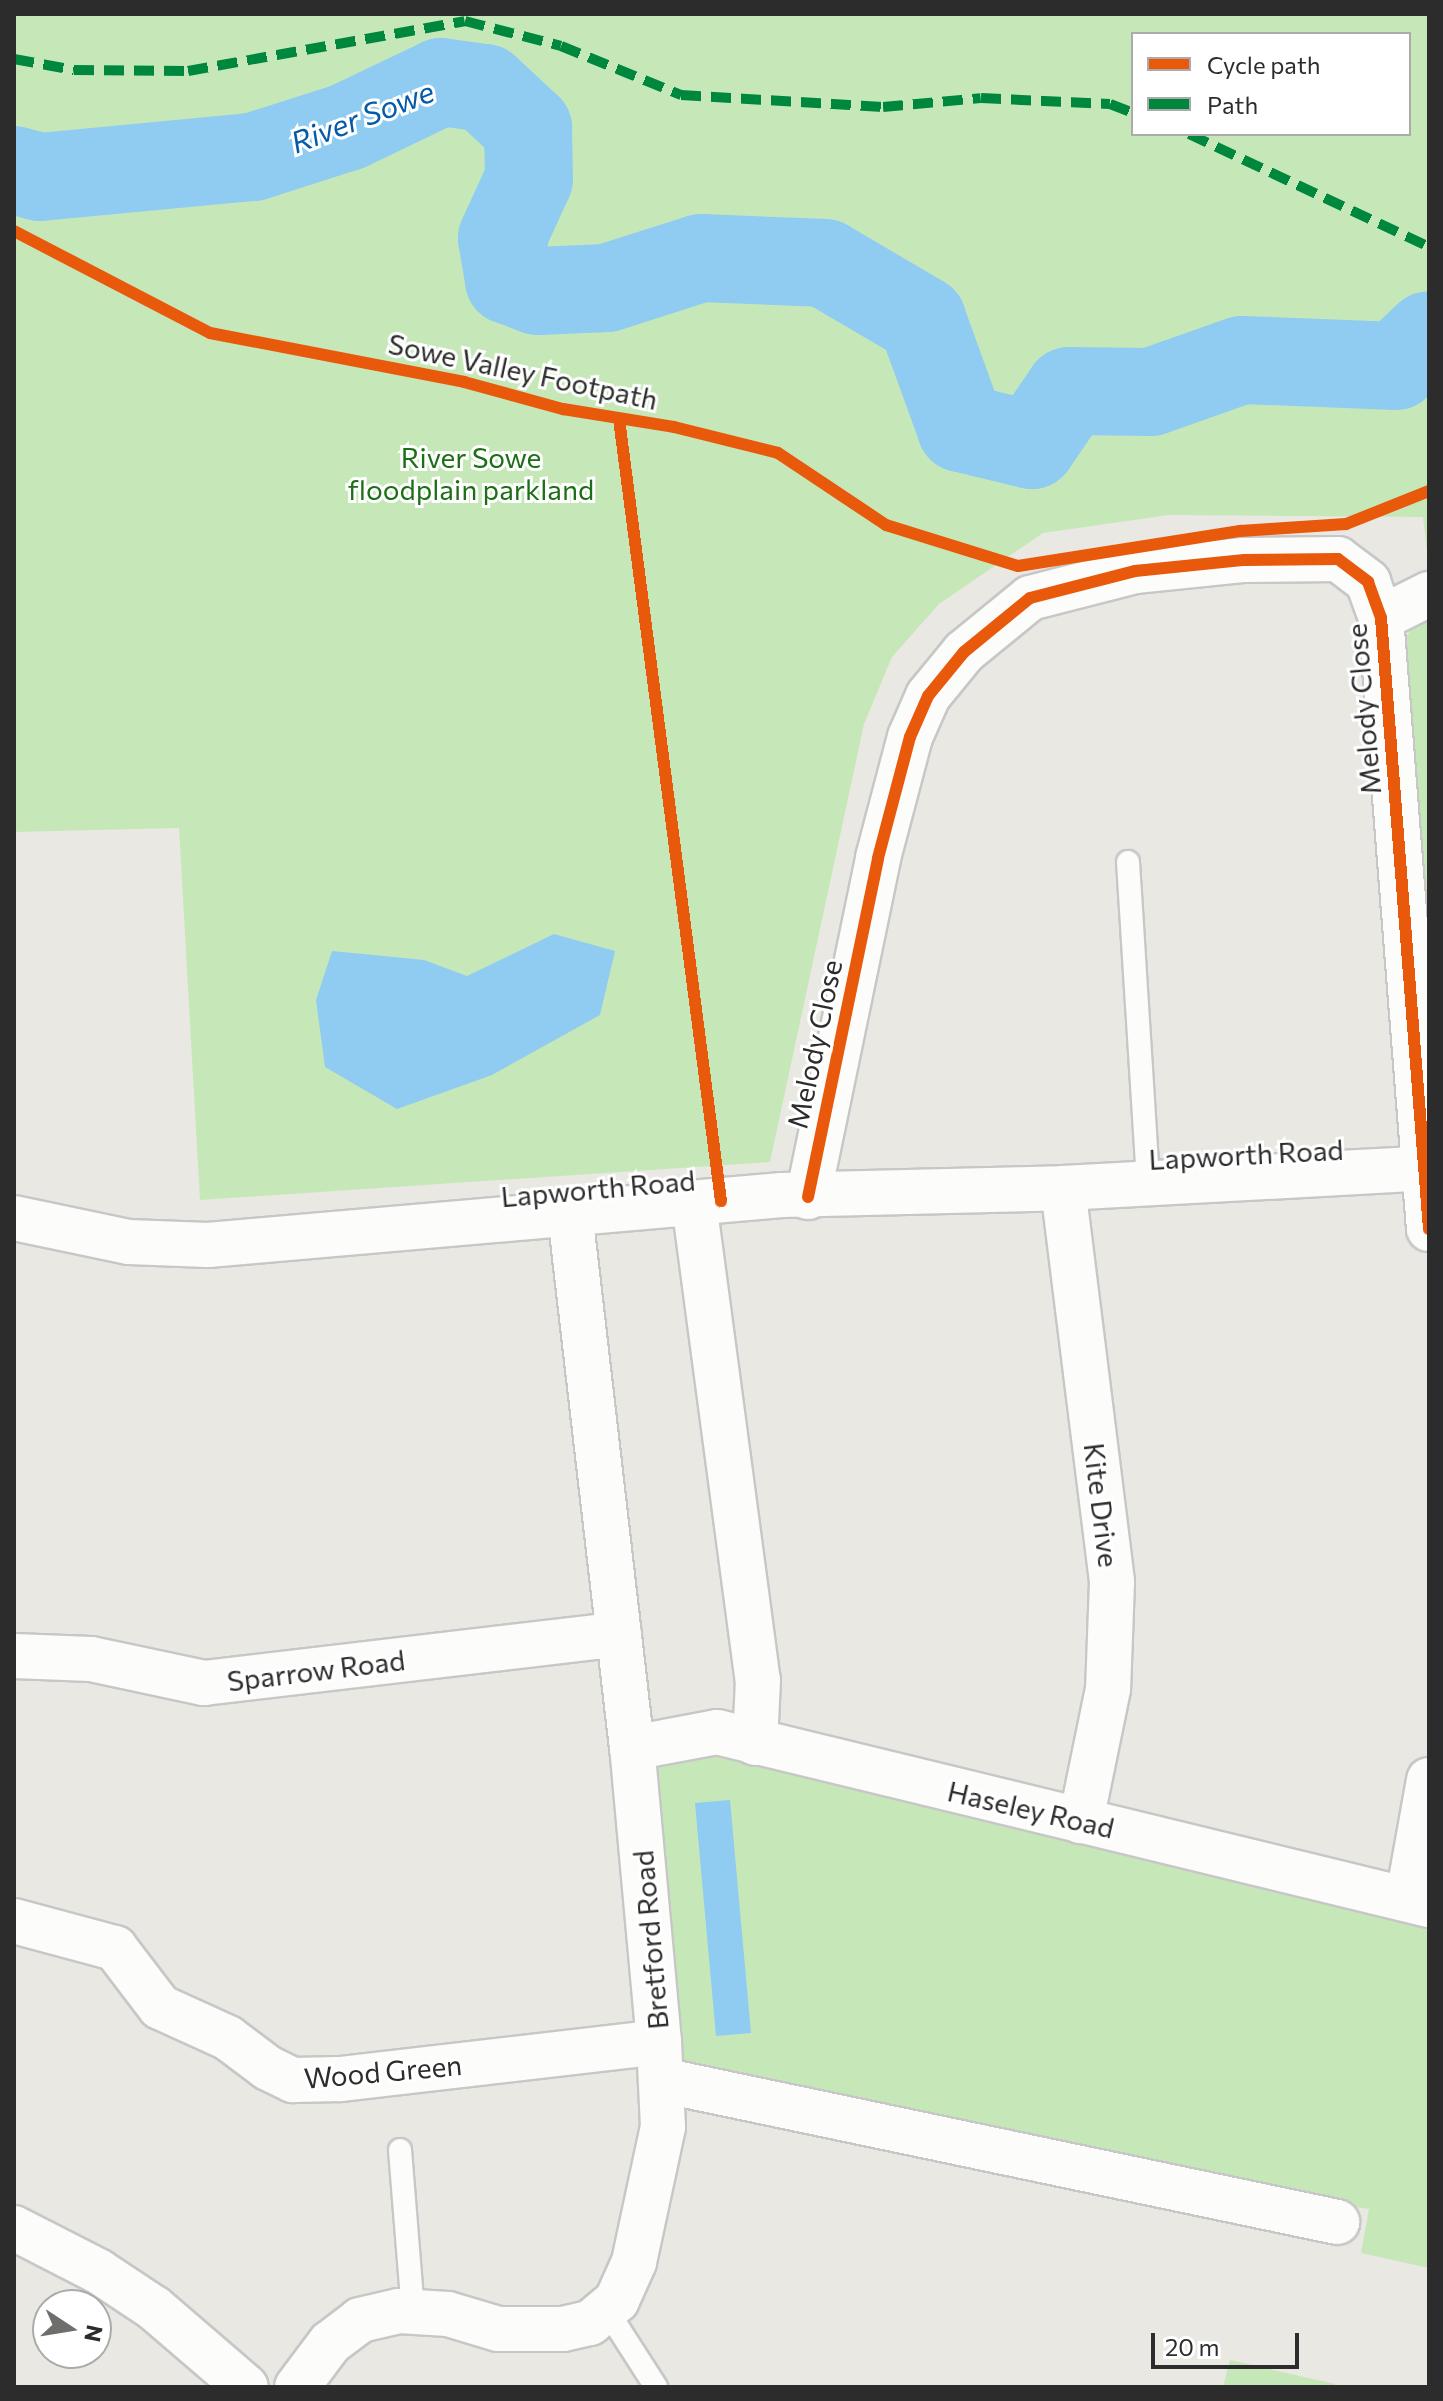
<!DOCTYPE html>
<style>
body{margin:0}
#map{position:relative;width:1443px;height:2401px;overflow:hidden;background:#eae8e2;font-family:Commissioner,sans-serif}
div>[style]{position:absolute}
.green>*{inset:0;background:#c6e8b9}
.water>*{inset:0;background:#90cbf1}
.river>*{height:88px;margin:-44px;padding:0 44px;transform-origin:44px;border-radius:44px;background:#90cbf1}
.roads{filter:drop-shadow(2px 0 #c8c7c7) drop-shadow(-2px 0 #c8c7c7) drop-shadow(0 2px #c8c7c7) drop-shadow(0 -2px #c8c7c7)}
.service>*{height:22px;margin:-11px;padding:0 11px;transform-origin:11px;border-radius:11px;background:#fcfcfb}
.minor>*{height:44px;margin:-22px;padding:0 22px;transform-origin:22px;border-radius:22px;background:#fcfcfb}
.quiet>*{height:10px;margin-top:-5px;transform-origin:0;background:repeating-linear-gradient(90deg,#00873e 0 20px,transparent 0 30px)}
.cycleway>*{height:12px;margin:-6px;padding:0 6px;transform-origin:6px;border-radius:6px;background:#e8590c}
span{translate:-50% -50%;white-space:nowrap;text-align:center;line-height:1.15;-webkit-text-stroke:6px #fff;paint-order:stroke}
.street-label{font-size:28px;color:#2c2c2c}
.park-label{font-size:28px;color:#1c6f16}
.water-label{font-size:30px;color:#045aa8;font-style:italic}
.frame{position:absolute;inset:0;border:16px solid #2c2c2c;pointer-events:none}
.legend{position:absolute;left:1131px;top:32px;width:280px;height:104px;box-sizing:border-box;background:#fff;border:2px solid #ababab;margin:0;padding:10px 14px;list-style:none;font-size:24px;color:#2c2c2c}
.legend li{display:flex;align-items:center;gap:16px;height:40px}
.legend b{width:40px;border:2px solid #ababab}
.north{position:absolute;left:32px;top:2289px;width:80px;height:80px;box-sizing:border-box;background:#fff;border:2px solid #ababab;border-radius:50%;rotate:102deg;font-size:22px;font-weight:700;line-height:32px;text-align:center;color:#2c2c2c}
.north::after{content:'';display:block;margin:auto;width:28px;height:36px;background:#6e6e6c;clip-path:polygon(50% 0,100% 100%,50% 72%,0 100%)}
.scale{position:absolute;left:1151px;top:2333px;width:148px;height:36px;box-sizing:border-box;border:4px solid #2c2c2c;border-top:0;padding-left:10px;font-size:24px;line-height:28px;white-space:nowrap;color:#2c2c2c;-webkit-text-stroke:6px #fff;paint-order:stroke}
</style>
<div id="map">
<div class="green">
<i style="clip-path:polygon(evenodd,14px 14px,1429px 14px,1429px 568px,1423px 517px,1169px 515px,1043px 533px,939px 604px,892px 657px,864px 724px,770px 1162px,200px 1200px,179px 828px,14px 832px,14px 14px,1133px 34px,1409px 34px,1409px 134px,1133px 134px,1133px 34px)"></i>
<i style="clip-path:polygon(1429px 619px,1429px 967px,1404px 640px,1416px 622px)"></i>
<i style="clip-path:polygon(707px 1751px,1429px 1923px,1429px 2268px,1361px 2253px,1369px 2209px,1249px 2191px,672px 2070px,642px 1761px)"></i>
<i style="clip-path:polygon(1230px 2360px,1335px 2384px,1335px 2387px,1223px 2387px)"></i>
</div>
<div class="water">
<i style="clip-path:polygon(554px 934px,615px 951px,600px 1015px,492px 1075px,397px 1109px,325px 1067px,316px 1000px,332px 951px,424px 960px,467px 976px)"></i>
<i style="clip-path:polygon(730px 1800px,751px 2033px,716px 2036px,695px 1803px)"></i>
</div>
<div class="river">
<i style="left:14px;top:170px;width:27px;rotate:15deg"></i>
<i style="left:40px;top:177px;width:214px;rotate:-5.4deg"></i>
<i style="left:253px;top:157px;width:99px;rotate:-17.7deg"></i>
<i style="left:347px;top:127px;width:104px;rotate:-25.6deg"></i>
<i style="left:441px;top:82px;width:44px;rotate:7.8deg"></i>
<i style="left:485px;top:88px;width:59px;rotate:42.9deg"></i>
<i style="left:528px;top:128px;width:51px;rotate:88.9deg"></i>
<i style="left:529px;top:179px;width:65px;rotate:114.6deg"></i>
<i style="left:502px;top:238px;width:43px;rotate:80.5deg"></i>
<i style="left:509px;top:280px;width:31px;rotate:21deg"></i>
<i style="left:538px;top:291px;width:69px;rotate:-2.5deg"></i>
<i style="left:607px;top:288px;width:99px;rotate:-17.7deg"></i>
<i style="left:701px;top:258px;width:124px;rotate:2.3deg"></i>
<i style="left:825px;top:263px;width:113px;rotate:30.4deg"></i>
<i style="left:922px;top:320px;width:115px;rotate:70.1deg"></i>
<i style="left:961px;top:428px;width:73px;rotate:13.5deg"></i>
<i style="left:1032px;top:445px;width:65px;rotate:-55.6deg"></i>
<i style="left:1069px;top:391px;width:82px;rotate:0.7deg"></i>
<i style="left:1151px;top:392px;width:96px;rotate:-19.4deg"></i>
<i style="left:1242px;top:360px;width:154px;rotate:2.2deg"></i>
<i style="left:1396px;top:366px;width:45px;rotate:-43.2deg"></i>
</div>
<div class="roads">
<div class="service">
<i style="left:1128px;top:862px;width:322px;rotate:86.4deg"></i>
<i style="left:400px;top:2150px;width:163px;rotate:85.4deg"></i>
<i style="left:606px;top:2309px;width:93px;rotate:57.3deg"></i>
</div>
<div class="minor">
<i style="left:1381px;top:618px;width:54px;rotate:-26.6deg"></i>
<i style="left:1063px;top:1188px;width:397px;rotate:82.9deg"></i>
<i style="left:1112px;top:1582px;width:107px;rotate:92.1deg"></i>
<i style="left:1108px;top:1689px;width:135px;rotate:101.6deg"></i>
<i style="left:808px;top:1197px;width:346px;rotate:-78.3deg"></i>
<i style="left:878px;top:858px;width:125px;rotate:-75.2deg"></i>
<i style="left:910px;top:737px;width:45px;rotate:-66.3deg"></i>
<i style="left:928px;top:696px;width:57px;rotate:-50.7deg"></i>
<i style="left:964px;top:652px;width:85px;rotate:-39.3deg"></i>
<i style="left:1030px;top:598px;width:108px;rotate:-14.4deg"></i>
<i style="left:1135px;top:571px;width:110px;rotate:-5.8deg"></i>
<i style="left:1244px;top:560px;width:94px;rotate:-0.6deg"></i>
<i style="left:1338px;top:559px;width:38px;rotate:37deg"></i>
<i style="left:1368px;top:582px;width:38px;rotate:70deg"></i>
<i style="left:1381px;top:618px;width:613px;rotate:85.51deg"></i>
<i style="left:694px;top:1203px;width:481px;rotate:82.4deg"></i>
<i style="left:758px;top:1680px;width:63px;rotate:92.7deg"></i>
<i style="left:14px;top:1218px;width:117px;rotate:11.8deg"></i>
<i style="left:129px;top:1242px;width:79px;rotate:2.2deg"></i>
<i style="left:208px;top:1245px;width:576px;rotate:-4.98deg"></i>
<i style="left:782px;top:1195px;width:281px;rotate:-1.4deg"></i>
<i style="left:1063px;top:1188px;width:367px;rotate:-3.1deg"></i>
<i style="left:14px;top:1656px;width:77px;rotate:2.2deg"></i>
<i style="left:91px;top:1659px;width:116px;rotate:12deg"></i>
<i style="left:204px;top:1683px;width:418px;rotate:-6.7deg"></i>
<i style="left:632px;top:1748px;width:86px;rotate:-10.7deg"></i>
<i style="left:717px;top:1732px;width:733px;rotate:13.66deg"></i>
<i style="left:1408px;top:1897px;width:119px;rotate:-79.8deg"></i>
<i style="left:14px;top:1921px;width:105px;rotate:15deg"></i>
<i style="left:115px;top:1948px;width:74px;rotate:52.7deg"></i>
<i style="left:160px;top:2007px;width:75px;rotate:24.5deg"></i>
<i style="left:228px;top:2038px;width:50px;rotate:36.9deg"></i>
<i style="left:268px;top:2068px;width:28px;rotate:26deg"></i>
<i style="left:293px;top:2080px;width:47px;rotate:-1.2deg"></i>
<i style="left:340px;top:2079px;width:321px;rotate:-6.6deg"></i>
<i style="left:661px;top:2080px;width:691px;rotate:11.86deg"></i>
<i style="left:14px;top:2228px;width:94px;rotate:27.1deg"></i>
<i style="left:98px;top:2271px;width:67px;rotate:33.5deg"></i>
<i style="left:154px;top:2308px;width:121px;rotate:40.7deg"></i>
<i style="left:297px;top:2387px;width:55px;rotate:-53.1deg"></i>
<i style="left:330px;top:2343px;width:38px;rotate:-37deg"></i>
<i style="left:360px;top:2320px;width:40px;rotate:-13deg"></i>
<i style="left:399px;top:2311px;width:49px;rotate:3.5deg"></i>
<i style="left:448px;top:2314px;width:52px;rotate:16.7deg"></i>
<i style="left:498px;top:2329px;width:65px"></i>
<i style="left:563px;top:2329px;width:28px;rotate:-13deg"></i>
<i style="left:590px;top:2323px;width:35px;rotate:-40deg"></i>
<i style="left:617px;top:2300px;width:42px;rotate:-65.9deg"></i>
<i style="left:634px;top:2262px;width:138px;rotate:-77.9deg"></i>
<i style="left:663px;top:2127px;width:85px;rotate:-92.7deg"></i>
<i style="left:659px;top:2042px;width:295px;rotate:-95.2deg"></i>
<i style="left:632px;top:1748px;width:538px;rotate:-96.62deg"></i>
</div>
</div>
<div class="quiet">
<i style="left:14px;top:59px;width:61px;rotate:10.4deg"></i>
<i style="left:74px;top:70px;width:114px;rotate:0.5deg"></i>
<i style="left:188px;top:71px;width:281px;rotate:-10.2deg"></i>
<i style="left:465px;top:21px;width:99px;rotate:14.6deg"></i>
<i style="left:561px;top:46px;width:130px;rotate:22.2deg"></i>
<i style="left:681px;top:95px;width:202px;rotate:3.4deg"></i>
<i style="left:883px;top:107px;width:98px;rotate:-5.2deg"></i>
<i style="left:981px;top:98px;width:129px;rotate:2.7deg"></i>
<i style="left:1110px;top:104px;width:25px;rotate:21deg"></i>
<i style="left:1189px;top:134px;width:265px;rotate:25.2deg"></i>
</div>
<div class="cycleway">
<i style="left:14px;top:231px;width:221px;rotate:27.5deg"></i>
<i style="left:210px;top:333px;width:259px;rotate:10.9deg"></i>
<i style="left:464px;top:382px;width:103px;rotate:15.3deg"></i>
<i style="left:563px;top:409px;width:112px;rotate:9.2deg"></i>
<i style="left:674px;top:427px;width:107px;rotate:14deg"></i>
<i style="left:778px;top:453px;width:130px;rotate:33.7deg"></i>
<i style="left:886px;top:525px;width:138px;rotate:17.3deg"></i>
<i style="left:1018px;top:566px;width:225px;rotate:-9deg"></i>
<i style="left:1240px;top:531px;width:106px;rotate:-3.8deg"></i>
<i style="left:1346px;top:524px;width:89px;rotate:-21.7deg"></i>
<i style="left:619px;top:419px;width:789px;rotate:82.57deg"></i>
<i style="left:808px;top:1197px;width:346px;rotate:-78.3deg"></i>
<i style="left:878px;top:858px;width:125px;rotate:-75.2deg"></i>
<i style="left:910px;top:737px;width:45px;rotate:-66.3deg"></i>
<i style="left:928px;top:696px;width:57px;rotate:-50.7deg"></i>
<i style="left:964px;top:652px;width:85px;rotate:-39.3deg"></i>
<i style="left:1030px;top:598px;width:108px;rotate:-14.4deg"></i>
<i style="left:1135px;top:571px;width:110px;rotate:-5.8deg"></i>
<i style="left:1244px;top:560px;width:94px;rotate:-0.6deg"></i>
<i style="left:1338px;top:559px;width:38px;rotate:37deg"></i>
<i style="left:1368px;top:582px;width:38px;rotate:70deg"></i>
<i style="left:1381px;top:618px;width:613px;rotate:85.51deg"></i>
</div>
<div class="street-label">
<span style="left:523px;top:371px;rotate:12deg">Sowe Valley Footpath</span>
<span style="left:1363px;top:709px;rotate:-95deg">Melody Close</span>
<span style="left:814px;top:1044px;rotate:-78deg">Melody Close</span>
<span style="left:1246px;top:1154px;rotate:-3deg">Lapworth Road</span>
<span style="left:598px;top:1188px;rotate:-5deg">Lapworth Road</span>
<span style="left:1102px;top:1505px;rotate:83deg">Kite Drive</span>
<span style="left:316px;top:1670px;rotate:-7deg">Sparrow Road</span>
<span style="left:1031px;top:1809px;rotate:13deg">Haseley Road</span>
<span style="left:650px;top:1940px;rotate:-95deg">Bretford Road</span>
<span style="left:383px;top:2071px;rotate:-5deg">Wood Green</span>
</div>
<div class="park-label">
<span style="left:471px;top:473px">River Sowe<br>floodplain parkland</span>
</div>
<div class="water-label">
<span style="left:362px;top:116px;rotate:-21deg">River Sowe</span>
</div>
<div class="frame"></div>
<ul class="legend">
<li><b style="height:10px;background:#e8590c"></b>Cycle path</li>
<li><b style="height:10px;background:#00873e"></b>Path</li>
</ul>
<div class="north">N</div>
<div class="scale">20 m</div>
</div>
